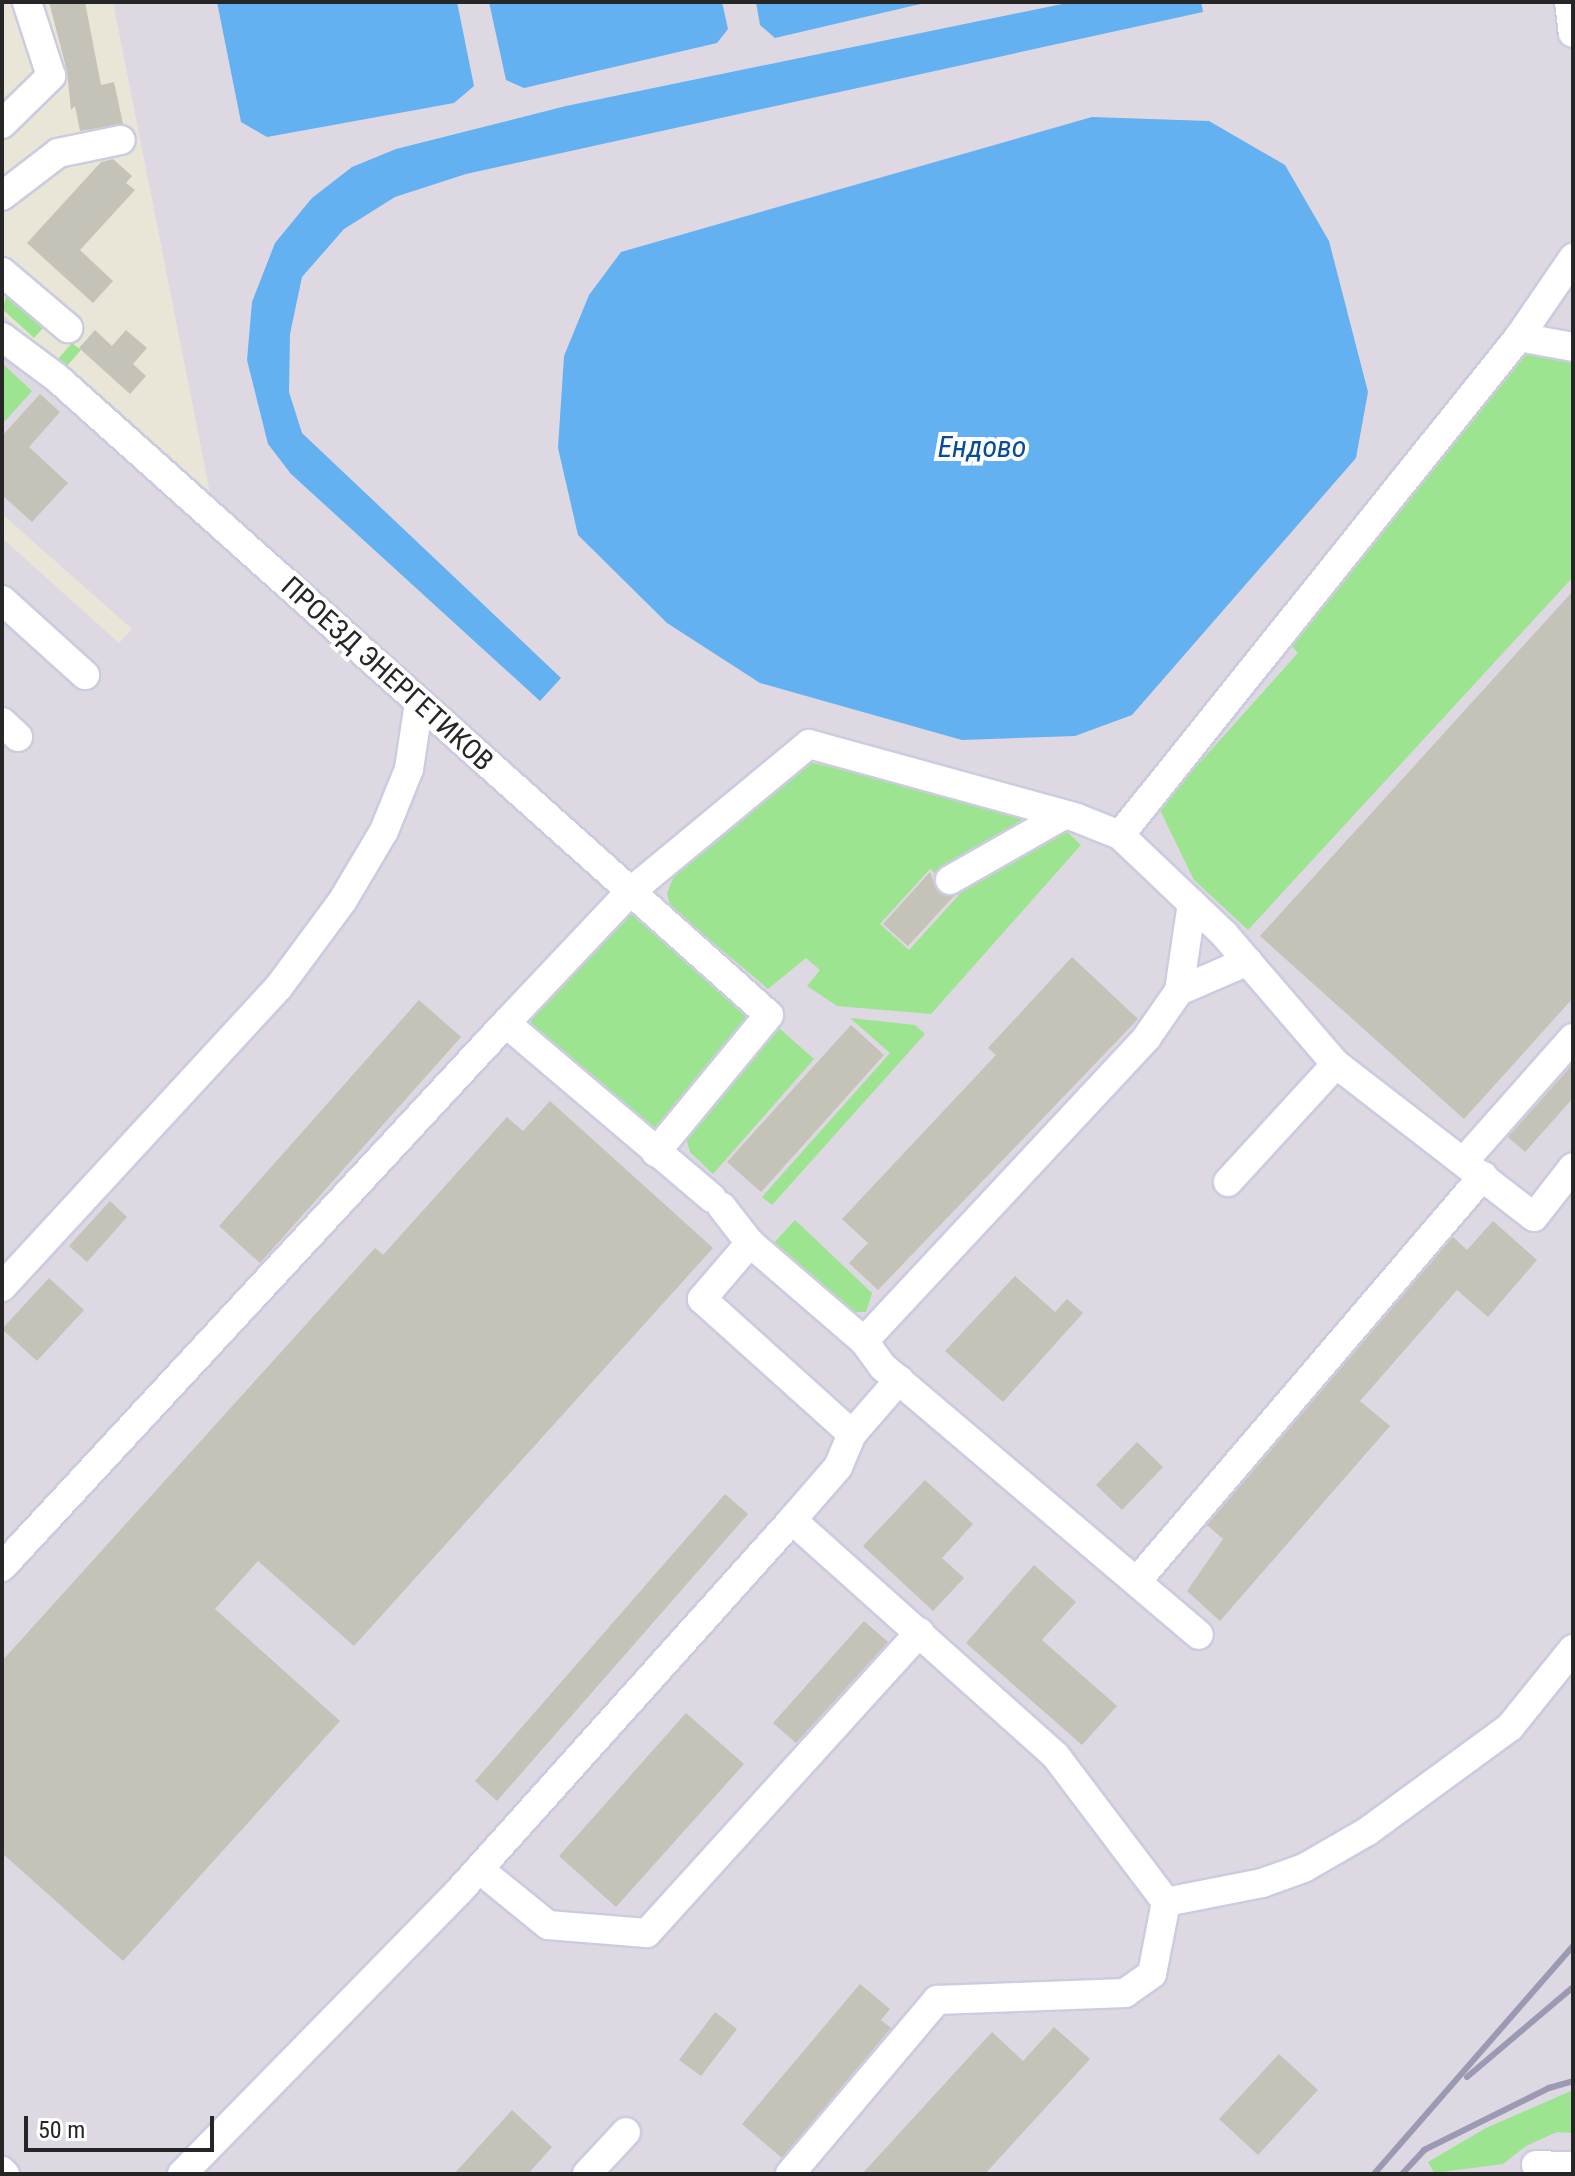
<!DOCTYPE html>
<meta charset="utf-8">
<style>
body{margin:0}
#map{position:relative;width:1575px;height:2176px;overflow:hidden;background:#eae6d7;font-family:"Roboto Condensed",sans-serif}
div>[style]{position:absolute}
.industrial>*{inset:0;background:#ddd8e2}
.green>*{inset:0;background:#9de490}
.water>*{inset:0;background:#64b1f2}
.building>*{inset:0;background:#c5c2b7}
.roads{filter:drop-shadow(2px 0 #cccce1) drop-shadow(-2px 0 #cccce1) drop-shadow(0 2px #cccce1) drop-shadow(0 -2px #cccce1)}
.minor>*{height:28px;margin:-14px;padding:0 14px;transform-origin:14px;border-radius:14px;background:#fff}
.rail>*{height:6px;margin:-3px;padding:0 3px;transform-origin:3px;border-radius:3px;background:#9b9ab2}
span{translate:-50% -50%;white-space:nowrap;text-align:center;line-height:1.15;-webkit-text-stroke:8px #fff;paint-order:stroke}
.street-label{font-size:28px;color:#262626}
.water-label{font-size:30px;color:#084c99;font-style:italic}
.frame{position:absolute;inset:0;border:4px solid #262626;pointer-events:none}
.scale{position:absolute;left:24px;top:2116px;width:190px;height:36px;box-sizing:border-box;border:4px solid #262626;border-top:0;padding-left:10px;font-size:24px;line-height:28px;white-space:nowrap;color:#262626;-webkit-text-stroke:6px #fff;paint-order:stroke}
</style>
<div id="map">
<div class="industrial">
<i style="clip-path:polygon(113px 2px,1573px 2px,1573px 2174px,2px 2174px,2px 538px,119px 643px,132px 629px,2px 514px,2px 314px,210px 493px)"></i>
</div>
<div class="green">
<i style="clip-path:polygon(7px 295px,44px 327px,34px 338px,2px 309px)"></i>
<i style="clip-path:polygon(72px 343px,81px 350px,66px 367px,57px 360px)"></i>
<i style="clip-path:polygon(1523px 345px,1573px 352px,1573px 577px,1248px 930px,1194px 880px,1159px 808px,1298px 653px,1286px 640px)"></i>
<i style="clip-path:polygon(2px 363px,32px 391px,5px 421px,2px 418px)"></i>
<i style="clip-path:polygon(803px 761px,1045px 813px,942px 879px,930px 869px,880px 924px,909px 950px,959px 895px,949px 885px,1058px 823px,1081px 845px,931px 1014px,837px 1006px,807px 986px,820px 970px,806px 958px,768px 989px,670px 906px,667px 893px,679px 864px)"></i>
<i style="clip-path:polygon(627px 910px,747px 1016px,744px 1027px,654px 1131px,531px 1023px,532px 1017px)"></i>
<i style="clip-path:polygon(850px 1018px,915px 1025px,925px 1034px,772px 1205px,762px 1197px,890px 1053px)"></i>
<i style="clip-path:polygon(779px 1028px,814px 1059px,713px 1174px,690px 1152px,686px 1138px)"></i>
<i style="clip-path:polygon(795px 1220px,872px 1293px,866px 1312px,846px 1312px,771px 1246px)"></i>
<i style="clip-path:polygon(1573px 2090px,1573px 2133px,1557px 2132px,1526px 2146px,1503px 2164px,1434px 2173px,1428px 2162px,1486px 2128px)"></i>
</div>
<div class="water">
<i style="clip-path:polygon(217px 2px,457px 2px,474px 86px,454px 103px,267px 137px,241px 122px)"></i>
<i style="clip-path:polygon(489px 2px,722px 2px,728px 29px,717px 43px,524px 88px,506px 80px)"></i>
<i style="clip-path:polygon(756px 2px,929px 2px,775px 38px,760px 25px)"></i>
<i style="clip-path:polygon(1072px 2px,1201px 2px,1203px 12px,466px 174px,395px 197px,344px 229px,302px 277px,290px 334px,289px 392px,302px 433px,561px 678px,540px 701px,291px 474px,268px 444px,247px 360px,252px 302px,275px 243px,312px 198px,352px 167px,396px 149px,566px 106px)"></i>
<i style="clip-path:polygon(1092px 117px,1209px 121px,1285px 165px,1329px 241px,1368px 392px,1356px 458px,1132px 715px,1075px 736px,962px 740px,760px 683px,667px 623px,578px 535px,558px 448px,564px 356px,589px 295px,621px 252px)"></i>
</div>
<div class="building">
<i style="clip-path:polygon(49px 2px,85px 2px,101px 85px,114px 82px,123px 124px,80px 131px,75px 106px,71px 110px,67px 71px)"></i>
<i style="clip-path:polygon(113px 159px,132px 176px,126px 183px,135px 190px,80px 250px,113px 281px,93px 303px,27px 243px,101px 162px)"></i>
<i style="clip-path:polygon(95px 330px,112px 346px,126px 330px,147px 348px,133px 364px,146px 376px,130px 394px,79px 348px)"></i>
<i style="clip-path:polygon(40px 394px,60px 412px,29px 447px,68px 483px,32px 522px,2px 495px,2px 436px)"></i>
<i style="clip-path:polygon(1573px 591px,1573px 998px,1464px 1119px,1260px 936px)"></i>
<i style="clip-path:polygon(930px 872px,936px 889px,954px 896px,908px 946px,883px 924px)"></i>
<i style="clip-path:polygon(1072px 957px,1138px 1019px,878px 1290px,849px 1263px,868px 1243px,842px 1219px,996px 1055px,988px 1048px)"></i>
<i style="clip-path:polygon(419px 1000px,461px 1037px,260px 1263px,219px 1226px)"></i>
<i style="clip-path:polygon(851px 1025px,884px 1055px,761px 1192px,727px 1162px)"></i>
<i style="clip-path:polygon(1573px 1064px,1573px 1098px,1525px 1152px,1508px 1137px)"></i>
<i style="clip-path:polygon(550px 1101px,713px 1248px,354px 1646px,258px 1561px,215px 1609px,340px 1721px,123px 1961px,2px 1853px,2px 1661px,375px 1248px,383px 1255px,507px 1117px,523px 1131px)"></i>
<i style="clip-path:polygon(110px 1201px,127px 1217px,87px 1262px,69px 1246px)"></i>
<i style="clip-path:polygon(1493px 1221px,1537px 1260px,1488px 1317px,1457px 1290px,1360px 1401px,1390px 1426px,1220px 1621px,1187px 1591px,1223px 1539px,1207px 1525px,1453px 1237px,1467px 1250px)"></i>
<i style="clip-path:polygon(1015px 1276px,1055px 1312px,1067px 1299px,1083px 1313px,1003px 1402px,945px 1351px)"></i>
<i style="clip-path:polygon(49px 1278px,84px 1310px,37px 1361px,2px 1329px)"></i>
<i style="clip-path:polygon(1137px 1442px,1163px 1467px,1122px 1510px,1096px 1485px)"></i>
<i style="clip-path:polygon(925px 1480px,973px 1524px,942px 1558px,964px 1578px,933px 1611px,863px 1546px)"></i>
<i style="clip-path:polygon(725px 1494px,748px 1514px,497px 1801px,475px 1781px)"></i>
<i style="clip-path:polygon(1034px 1565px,1076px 1602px,1042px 1640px,1117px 1706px,1082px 1745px,966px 1643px)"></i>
<i style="clip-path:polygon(864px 1621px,888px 1642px,796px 1743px,773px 1723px)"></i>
<i style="clip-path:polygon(686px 1713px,744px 1764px,616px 1907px,559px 1856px)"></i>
<i style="clip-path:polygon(860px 1984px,890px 2009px,881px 2020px,891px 2028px,782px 2158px,742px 2124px)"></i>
<i style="clip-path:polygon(715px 2012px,737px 2029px,701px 2076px,679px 2060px)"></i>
<i style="clip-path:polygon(1054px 2027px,1090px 2059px,985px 2174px,862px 2174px,992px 2032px,1023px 2061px)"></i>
<i style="clip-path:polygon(1279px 2054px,1318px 2090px,1258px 2155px,1219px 2119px)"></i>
<i style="clip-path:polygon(512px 2110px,552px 2147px,528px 2174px,454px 2174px)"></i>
</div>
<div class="roads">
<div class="minor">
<i style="left:1569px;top:2px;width:31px;rotate:83deg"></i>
<i style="left:2px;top:124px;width:69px;rotate:-44.4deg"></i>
<i style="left:51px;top:76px;width:78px;rotate:-108deg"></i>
<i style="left:2px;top:196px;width:71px;rotate:-37.5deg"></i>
<i style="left:58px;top:153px;width:64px;rotate:-11.7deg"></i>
<i style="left:2px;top:272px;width:87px;rotate:40.3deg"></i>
<i style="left:2px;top:337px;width:69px;rotate:36.7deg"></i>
<i style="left:57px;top:378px;width:955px;rotate:41.82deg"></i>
<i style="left:769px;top:1015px;width:178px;rotate:129.5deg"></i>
<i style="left:1519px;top:337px;width:96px;rotate:-55.6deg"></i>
<i style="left:2px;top:600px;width:112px;rotate:42.1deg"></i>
<i style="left:2px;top:722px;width:22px;rotate:43deg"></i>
<i style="left:1120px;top:835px;width:638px;rotate:-51.3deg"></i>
<i style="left:1519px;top:337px;width:55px;rotate:10.5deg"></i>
<i style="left:950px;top:880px;width:131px;rotate:-29.7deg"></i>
<i style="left:1192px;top:903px;width:89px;rotate:98.4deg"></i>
<i style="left:1179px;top:991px;width:75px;rotate:-23.5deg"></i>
<i style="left:1464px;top:1161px;width:164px;rotate:-48.5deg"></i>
<i style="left:1228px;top:1182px;width:160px;rotate:-47.5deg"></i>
<i style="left:712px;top:1198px;width:270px;rotate:-139.7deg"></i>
<i style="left:506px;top:1023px;width:180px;rotate:-46.6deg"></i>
<i style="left:630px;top:892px;width:232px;rotate:-39.6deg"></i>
<i style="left:809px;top:744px;width:278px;rotate:15.4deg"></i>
<i style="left:1077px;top:818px;width:46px;rotate:21.6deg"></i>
<i style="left:1120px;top:835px;width:144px;rotate:43.6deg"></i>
<i style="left:1224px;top:934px;width:172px;rotate:49.3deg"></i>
<i style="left:1336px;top:1064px;width:250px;rotate:37.7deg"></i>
<i style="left:1534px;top:1217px;width:63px;rotate:-52deg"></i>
<i style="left:722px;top:1207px;width:46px;rotate:52.1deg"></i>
<i style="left:750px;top:1243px;width:74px;rotate:130.6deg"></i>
<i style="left:702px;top:1299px;width:202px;rotate:42deg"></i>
<i style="left:852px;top:1434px;width:36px;rotate:113deg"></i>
<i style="left:838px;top:1467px;width:70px;rotate:131deg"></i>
<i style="left:792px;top:1520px;width:353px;rotate:41.8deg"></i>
<i style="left:1055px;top:1755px;width:184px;rotate:52.9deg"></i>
<i style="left:1166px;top:1902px;width:73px;rotate:101deg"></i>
<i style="left:1152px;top:1974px;width:33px;rotate:145deg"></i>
<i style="left:1125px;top:1993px;width:188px;rotate:177.9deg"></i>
<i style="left:937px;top:2000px;width:228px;rotate:130.2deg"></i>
<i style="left:750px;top:1243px;width:150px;rotate:40.7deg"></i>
<i style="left:864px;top:1341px;width:415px;rotate:-47deg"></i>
<i style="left:1147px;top:1037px;width:56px;rotate:-55.2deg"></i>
<i style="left:2px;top:1287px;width:407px;rotate:-47.3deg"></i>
<i style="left:278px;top:988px;width:109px;rotate:-53.5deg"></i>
<i style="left:343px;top:900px;width:80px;rotate:-59.3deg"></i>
<i style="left:384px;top:831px;width:67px;rotate:-68deg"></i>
<i style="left:409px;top:769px;width:67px;rotate:-81.4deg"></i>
<i style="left:864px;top:1341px;width:32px;rotate:54deg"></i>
<i style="left:883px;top:1367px;width:414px;rotate:40.3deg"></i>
<i style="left:852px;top:1434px;width:72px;rotate:-49deg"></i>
<i style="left:2px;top:1567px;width:742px;rotate:-47.19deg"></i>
<i style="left:1137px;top:1581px;width:533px;rotate:-49.49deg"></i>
<i style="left:479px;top:1869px;width:89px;rotate:39.1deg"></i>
<i style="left:548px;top:1925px;width:99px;rotate:4.6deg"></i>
<i style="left:647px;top:1933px;width:406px;rotate:-47.8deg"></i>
<i style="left:1166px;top:1902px;width:98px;rotate:-11.2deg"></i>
<i style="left:1262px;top:1883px;width:45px;rotate:-19.7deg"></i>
<i style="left:1304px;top:1868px;width:74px;rotate:-30deg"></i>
<i style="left:1368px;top:1831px;width:176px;rotate:-36.2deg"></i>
<i style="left:1510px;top:1727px;width:100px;rotate:-51.1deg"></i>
<i style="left:1536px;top:2165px;width:37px;rotate:2deg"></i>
<i style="left:2px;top:2171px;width:4px;rotate:45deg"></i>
<i style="left:182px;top:2174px;width:399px;rotate:-45.6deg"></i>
<i style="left:461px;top:1889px;width:496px;rotate:-48.1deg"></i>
<i style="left:587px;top:2174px;width:57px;rotate:-47.1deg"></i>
</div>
</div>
<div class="rail">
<i style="left:1467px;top:2077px;width:139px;rotate:-40.3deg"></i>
<i style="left:1374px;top:2174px;width:303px;rotate:-48.9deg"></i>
<i style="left:1402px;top:2174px;width:33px;rotate:-47deg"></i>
<i style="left:1424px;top:2150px;width:140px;rotate:-26.4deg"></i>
<i style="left:1549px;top:2088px;width:25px;rotate:-16deg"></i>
</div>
<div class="street-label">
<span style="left:387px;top:674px;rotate:42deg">ПРОЕЗД ЭНЕРГЕТИКОВ</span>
</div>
<div class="water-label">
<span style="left:982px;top:447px">Ендово</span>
</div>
<div class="frame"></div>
<div class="scale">50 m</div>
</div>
